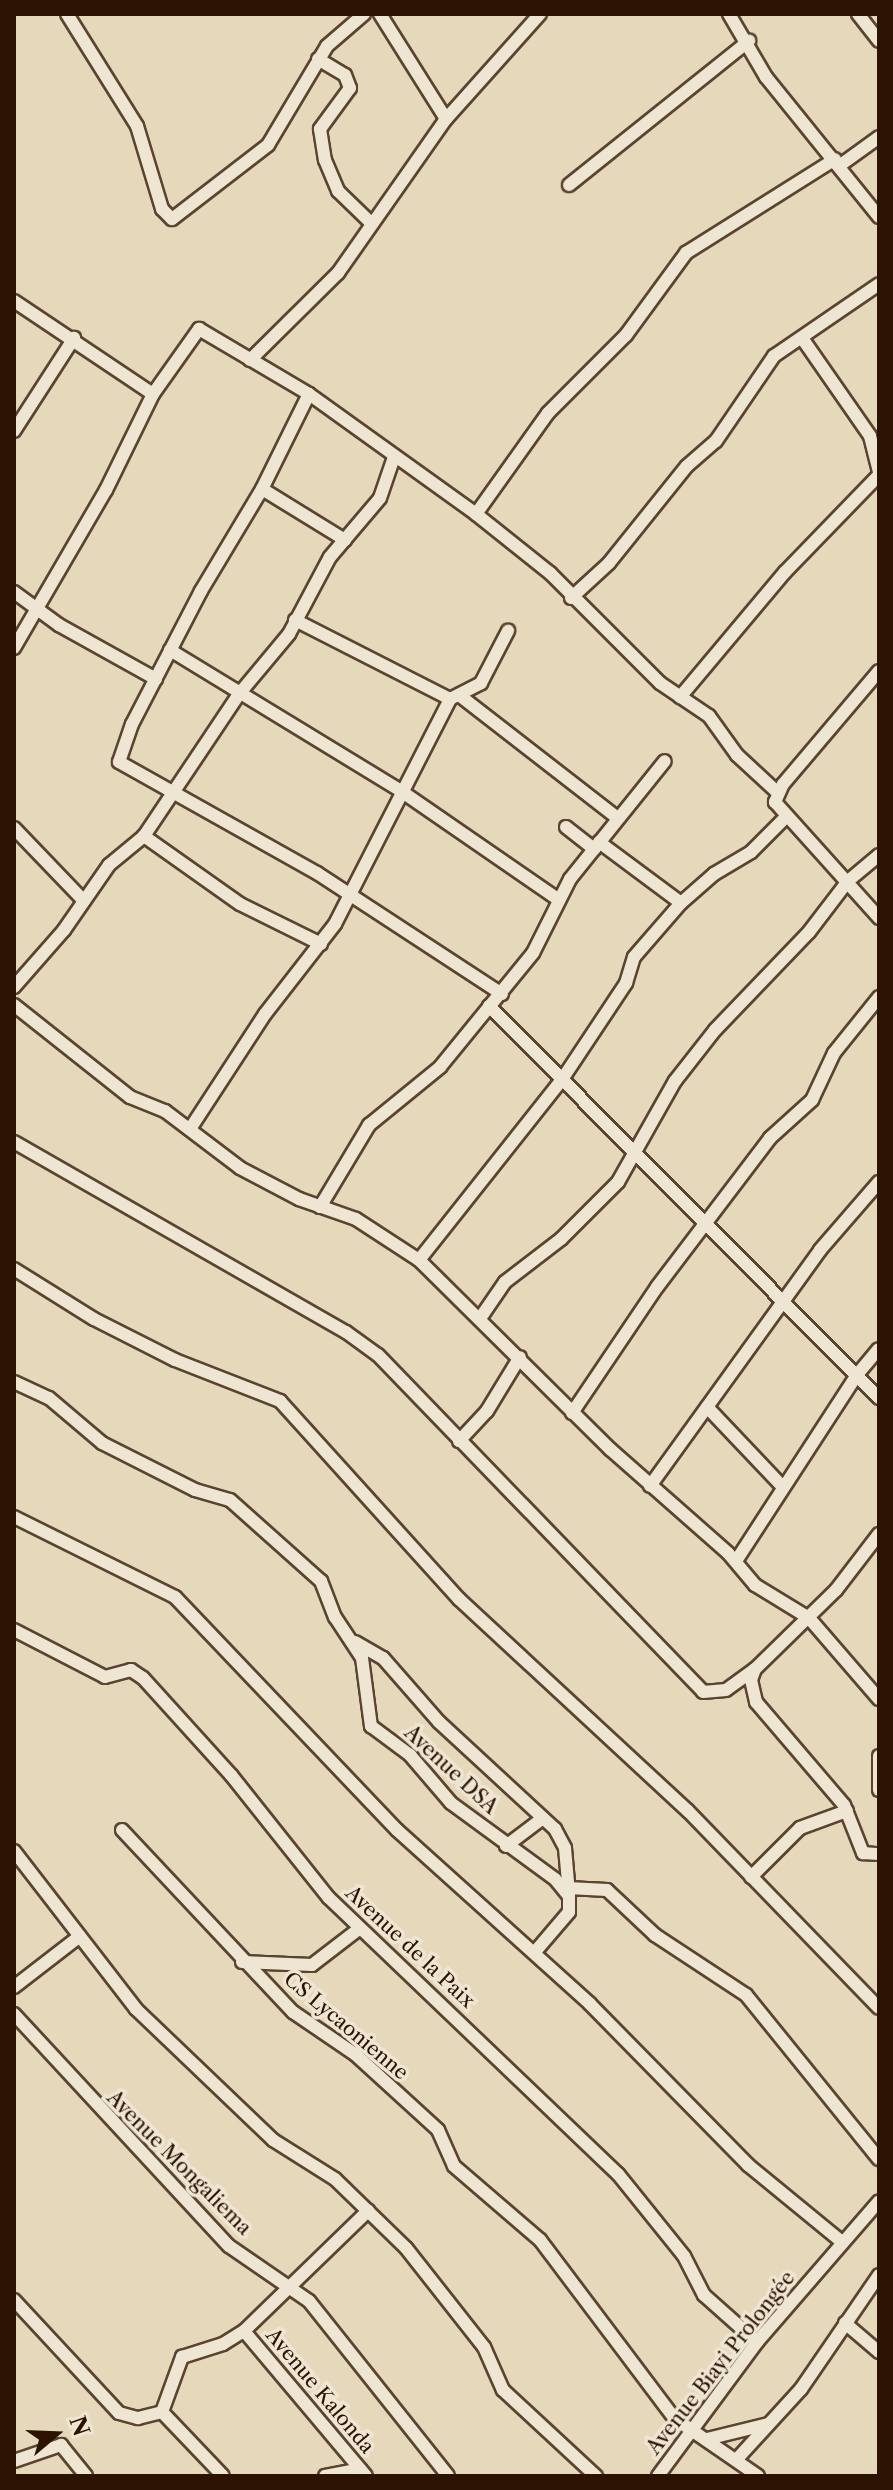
<!DOCTYPE html>
<meta charset="utf-8">
<style>
body{margin:0}
#map{position:relative;width:893px;height:2490px;overflow:hidden;background:#e5d8bb;font-family:"Libre Caslon Text",serif}
div>[style]{position:absolute}
.roads{filter:drop-shadow(2px 0 #5a4430) drop-shadow(-2px 0 #5a4430) drop-shadow(0 2px #5a4430) drop-shadow(0 -2px #5a4430)}
.street>*{height:12px;margin:-6px;padding:0 6px;transform-origin:6px;border-radius:6px;background:#eee6d3}
span{translate:-50% -50%;white-space:nowrap;text-align:center;line-height:1.15;-webkit-text-stroke:7px #eee6d3;paint-order:stroke}
.street-label{font-size:20px;color:#2c1301}
.frame{position:absolute;inset:0;border:16px solid #2c1301;pointer-events:none}
.north{position:absolute;left:16px;top:2394px;width:80px;height:80px;-webkit-text-stroke:6px #eee6d3;paint-order:stroke;rotate:71deg;font-size:22px;font-weight:700;line-height:32px;text-align:center;color:#2c1301}
.north::after{content:'';display:block;margin:auto;width:28px;height:36px;background:#2c1301;clip-path:polygon(50% 0,100% 100%,50% 72%,0 100%)}
</style>
<div id="map">
<div class="roads">
<div class="street">
<i style="left:67px;top:14px;width:132px;rotate:58deg"></i>
<i style="left:137px;top:126px;width:87px;rotate:73.2deg"></i>
<i style="left:162px;top:209px;width:14px;rotate:45deg"></i>
<i style="left:172px;top:219px;width:121px;rotate:-37.6deg"></i>
<i style="left:268px;top:145px;width:115px;rotate:-59.2deg"></i>
<i style="left:327px;top:46px;width:49px;rotate:-40.9deg"></i>
<i style="left:380px;top:14px;width:124px;rotate:57.8deg"></i>
<i style="left:729px;top:14px;width:73px;rotate:59.6deg"></i>
<i style="left:766px;top:77px;width:180px;rotate:51.1deg"></i>
<i style="left:858px;top:14px;width:34px;rotate:52deg"></i>
<i style="left:318px;top:59px;width:31px;rotate:31deg"></i>
<i style="left:345px;top:75px;width:14px;rotate:69deg"></i>
<i style="left:350px;top:88px;width:51px;rotate:126.2deg"></i>
<i style="left:320px;top:129px;width:31px;rotate:81deg"></i>
<i style="left:325px;top:160px;width:34px;rotate:67deg"></i>
<i style="left:338px;top:191px;width:46px;rotate:44.1deg"></i>
<i style="left:839px;top:166px;width:49px;rotate:-35.9deg"></i>
<i style="left:569px;top:185px;width:231px;rotate:-38.7deg"></i>
<i style="left:14px;top:301px;width:167px;rotate:33.8deg"></i>
<i style="left:802px;top:338px;width:119px;rotate:55.2deg"></i>
<i style="left:870px;top:436px;width:37px;rotate:76deg"></i>
<i style="left:250px;top:360px;width:124px;rotate:-44.7deg"></i>
<i style="left:338px;top:273px;width:188px;rotate:-55deg"></i>
<i style="left:446px;top:119px;width:141px;rotate:-48.2deg"></i>
<i style="left:14px;top:431px;width:111px;rotate:-57.2deg"></i>
<i style="left:262px;top:489px;width:106px;rotate:-63.7deg"></i>
<i style="left:476px;top:514px;width:95px;rotate:38.6deg"></i>
<i style="left:550px;top:573px;width:156px;rotate:45deg"></i>
<i style="left:660px;top:683px;width:59px;rotate:34deg"></i>
<i style="left:709px;top:716px;width:48px;rotate:54.3deg"></i>
<i style="left:737px;top:755px;width:54px;rotate:42.8deg"></i>
<i style="left:345px;top:540px;width:97px;rotate:-148.4deg"></i>
<i style="left:262px;top:489px;width:119px;rotate:120.9deg"></i>
<i style="left:201px;top:591px;width:150px;rotate:117.4deg"></i>
<i style="left:132px;top:724px;width:40px;rotate:108.9deg"></i>
<i style="left:119px;top:762px;width:227px;rotate:29.3deg"></i>
<i style="left:317px;top:873px;width:221px;rotate:33.2deg"></i>
<i style="left:14px;top:592px;width:56px;rotate:36.3deg"></i>
<i style="left:59px;top:625px;width:111px;rotate:29.1deg"></i>
<i style="left:571px;top:598px;width:52px;rotate:-42.6deg"></i>
<i style="left:609px;top:563px;width:124px;rotate:-51.2deg"></i>
<i style="left:687px;top:466px;width:38px;rotate:-41deg"></i>
<i style="left:716px;top:441px;width:103px;rotate:-55.7deg"></i>
<i style="left:774px;top:356px;width:127px;rotate:-34.4deg"></i>
<i style="left:295px;top:620px;width:174px;rotate:27deg"></i>
<i style="left:14px;top:648px;width:183px;rotate:-59.8deg"></i>
<i style="left:106px;top:490px;width:107px;rotate:-63.9deg"></i>
<i style="left:153px;top:394px;width:80px;rotate:-54.7deg"></i>
<i style="left:199px;top:329px;width:128px;rotate:30.6deg"></i>
<i style="left:309px;top:394px;width:206px;rotate:35.7deg"></i>
<i style="left:476px;top:514px;width:124px;rotate:-54.5deg"></i>
<i style="left:548px;top:413px;width:110px;rotate:-45deg"></i>
<i style="left:626px;top:335px;width:102px;rotate:-53.8deg"></i>
<i style="left:686px;top:253px;width:176px;rotate:-32.2deg"></i>
<i style="left:170px;top:650px;width:271px;rotate:31.4deg"></i>
<i style="left:401px;top:791px;width:192px;rotate:34.6deg"></i>
<i style="left:879px;top:671px;width:148px;rotate:130.3deg"></i>
<i style="left:783px;top:784px;width:20px;rotate:114deg"></i>
<i style="left:775px;top:802px;width:156px;rotate:48.1deg"></i>
<i style="left:459px;top:695px;width:199px;rotate:37.8deg"></i>
<i style="left:680px;top:697px;width:163px;rotate:-50deg"></i>
<i style="left:785px;top:572px;width:135px;rotate:-45.9deg"></i>
<i style="left:566px;top:827px;width:36px;rotate:38deg"></i>
<i style="left:14px;top:828px;width:101px;rotate:46.2deg"></i>
<i style="left:599px;top:842px;width:102px;rotate:36.6deg"></i>
<i style="left:681px;top:903px;width:44px;rotate:-41.3deg"></i>
<i style="left:714px;top:874px;width:43px;rotate:-30.7deg"></i>
<i style="left:751px;top:852px;width:49px;rotate:-45deg"></i>
<i style="left:321px;top:944px;width:90px;rotate:-153.7deg"></i>
<i style="left:240px;top:904px;width:118px;rotate:-144.7deg"></i>
<i style="left:144px;top:836px;width:171px;rotate:-56.2deg"></i>
<i style="left:239px;top:694px;width:78px;rotate:-50.2deg"></i>
<i style="left:289px;top:634px;width:87px;rotate:-62deg"></i>
<i style="left:330px;top:557px;width:77px;rotate:-49.7deg"></i>
<i style="left:380px;top:498px;width:43px;rotate:-71.1deg"></i>
<i style="left:14px;top:987px;width:76px;rotate:-48.7deg"></i>
<i style="left:64px;top:930px;width:79px;rotate:-55.3deg"></i>
<i style="left:109px;top:865px;width:45px;rotate:-39.6deg"></i>
<i style="left:14px;top:1005px;width:148px;rotate:38.4deg"></i>
<i style="left:130px;top:1097px;width:38px;rotate:22deg"></i>
<i style="left:165px;top:1111px;width:94px;rotate:37.2deg"></i>
<i style="left:240px;top:1168px;width:67px;rotate:27.7deg"></i>
<i style="left:299px;top:1199px;width:60px;rotate:19.3deg"></i>
<i style="left:356px;top:1219px;width:75px;rotate:33.1deg"></i>
<i style="left:419px;top:1260px;width:269px;rotate:44.7deg"></i>
<i style="left:610px;top:1449px;width:157px;rotate:41.4deg"></i>
<i style="left:728px;top:1553px;width:42px;rotate:49.8deg"></i>
<i style="left:755px;top:1585px;width:63px;rotate:31.4deg"></i>
<i style="left:809px;top:1618px;width:107px;rotate:49.2deg"></i>
<i style="left:489px;top:1006px;width:553px;rotate:45.15deg"></i>
<i style="left:190px;top:1129px;width:137px;rotate:-56.9deg"></i>
<i style="left:265px;top:1014px;width:114px;rotate:-52.1deg"></i>
<i style="left:335px;top:924px;width:253px;rotate:-62.9deg"></i>
<i style="left:450px;top:699px;width:35px;rotate:-27deg"></i>
<i style="left:481px;top:683px;width:59px;rotate:-62.6deg"></i>
<i style="left:14px;top:1142px;width:383px;rotate:29.8deg"></i>
<i style="left:346px;top:1332px;width:39px;rotate:36deg"></i>
<i style="left:378px;top:1355px;width:468px;rotate:46deg"></i>
<i style="left:703px;top:1692px;width:23px;rotate:-5deg"></i>
<i style="left:726px;top:1690px;width:36px;rotate:-36deg"></i>
<i style="left:320px;top:1207px;width:96px;rotate:-59.1deg"></i>
<i style="left:369px;top:1125px;width:92px;rotate:-39.2deg"></i>
<i style="left:440px;top:1067px;width:147px;rotate:-50.8deg"></i>
<i style="left:533px;top:953px;width:83px;rotate:-63.4deg"></i>
<i style="left:570px;top:879px;width:151px;rotate:-51.2deg"></i>
<i style="left:419px;top:1260px;width:228px;rotate:-51.6deg"></i>
<i style="left:561px;top:1081px;width:118px;rotate:-56.4deg"></i>
<i style="left:626px;top:983px;width:27px;rotate:-73deg"></i>
<i style="left:634px;top:957px;width:72px;rotate:-49deg"></i>
<i style="left:14px;top:1269px;width:94px;rotate:32deg"></i>
<i style="left:94px;top:1319px;width:91px;rotate:26.8deg"></i>
<i style="left:175px;top:1360px;width:113px;rotate:21.3deg"></i>
<i style="left:280px;top:1401px;width:267px;rotate:47.9deg"></i>
<i style="left:459px;top:1599px;width:312px;rotate:42.8deg"></i>
<i style="left:688px;top:1811px;width:274px;rotate:45.9deg"></i>
<i style="left:481px;top:1317px;width:42px;rotate:-55.6deg"></i>
<i style="left:505px;top:1282px;width:71px;rotate:-37.5deg"></i>
<i style="left:561px;top:1239px;width:81px;rotate:-45deg"></i>
<i style="left:618px;top:1182px;width:116px;rotate:-60.6deg"></i>
<i style="left:675px;top:1081px;width:65px;rotate:-51.9deg"></i>
<i style="left:715px;top:1030px;width:136px;rotate:-46.2deg"></i>
<i style="left:809px;top:932px;width:64px;rotate:-52.6deg"></i>
<i style="left:848px;top:881px;width:40px;rotate:-40deg"></i>
<i style="left:14px;top:1382px;width:38px;rotate:25deg"></i>
<i style="left:49px;top:1398px;width:70px;rotate:40.3deg"></i>
<i style="left:102px;top:1443px;width:104px;rotate:26.8deg"></i>
<i style="left:195px;top:1490px;width:36px;rotate:16deg"></i>
<i style="left:230px;top:1500px;width:122px;rotate:41.7deg"></i>
<i style="left:321px;top:1581px;width:39px;rotate:69deg"></i>
<i style="left:335px;top:1617px;width:49px;rotate:56.6deg"></i>
<i style="left:362px;top:1658px;width:69px;rotate:82.5deg"></i>
<i style="left:371px;top:1726px;width:49px;rotate:36.6deg"></i>
<i style="left:410px;top:1755px;width:63px;rotate:49.5deg"></i>
<i style="left:451px;top:1803px;width:129px;rotate:36.2deg"></i>
<i style="left:555px;top:1879px;width:22px;rotate:51deg"></i>
<i style="left:569px;top:1896px;width:16px;rotate:90deg"></i>
<i style="left:569px;top:1912px;width:54px;rotate:130.5deg"></i>
<i style="left:707px;top:1407px;width:109px;rotate:46.5deg"></i>
<i style="left:572px;top:1413px;width:152px;rotate:-56deg"></i>
<i style="left:657px;top:1287px;width:187px;rotate:-52.8deg"></i>
<i style="left:770px;top:1138px;width:57px;rotate:-42.1deg"></i>
<i style="left:812px;top:1100px;width:52px;rotate:-64.9deg"></i>
<i style="left:834px;top:1053px;width:72px;rotate:-51.2deg"></i>
<i style="left:459px;top:1441px;width:41px;rotate:-47deg"></i>
<i style="left:487px;top:1411px;width:63px;rotate:-58.6deg"></i>
<i style="left:650px;top:1486px;width:291px;rotate:-54.2deg"></i>
<i style="left:820px;top:1250px;width:90px;rotate:-49.1deg"></i>
<i style="left:14px;top:1517px;width:180px;rotate:26.4deg"></i>
<i style="left:175px;top:1597px;width:322px;rotate:46.4deg"></i>
<i style="left:397px;top:1830px;width:260px;rotate:42deg"></i>
<i style="left:590px;top:2004px;width:226px;rotate:45.5deg"></i>
<i style="left:748px;top:2165px;width:122px;rotate:39.3deg"></i>
<i style="left:879px;top:1534px;width:71px;rotate:127.5deg"></i>
<i style="left:836px;top:1590px;width:113px;rotate:135.7deg"></i>
<i style="left:755px;top:1669px;width:12px;rotate:110deg"></i>
<i style="left:751px;top:1680px;width:23px;rotate:77deg"></i>
<i style="left:756px;top:1702px;width:135px;rotate:49.5deg"></i>
<i style="left:844px;top:1805px;width:52px;rotate:68.4deg"></i>
<i style="left:863px;top:1853px;width:16px;rotate:4deg"></i>
<i style="left:736px;top:1561px;width:221px;rotate:-57deg"></i>
<i style="left:856px;top:1376px;width:35px;rotate:-50deg"></i>
<i style="left:14px;top:1630px;width:102px;rotate:27.3deg"></i>
<i style="left:105px;top:1677px;width:27px;rotate:-15deg"></i>
<i style="left:131px;top:1670px;width:14px;rotate:34deg"></i>
<i style="left:143px;top:1678px;width:131px;rotate:47.8deg"></i>
<i style="left:231px;top:1775px;width:157px;rotate:51.5deg"></i>
<i style="left:329px;top:1898px;width:400px;rotate:43.7deg"></i>
<i style="left:618px;top:2174px;width:105px;rotate:51.2deg"></i>
<i style="left:684px;top:2256px;width:44px;rotate:62.9deg"></i>
<i style="left:704px;top:2295px;width:71px;rotate:41.6deg"></i>
<i style="left:355px;top:1642px;width:32px;rotate:30deg"></i>
<i style="left:383px;top:1658px;width:85px;rotate:48.8deg"></i>
<i style="left:439px;top:1722px;width:158px;rotate:42.7deg"></i>
<i style="left:555px;top:1829px;width:21px;rotate:62deg"></i>
<i style="left:565px;top:1848px;width:46px;rotate:85deg"></i>
<i style="left:879px;top:1756px;width:34px;rotate:90deg"></i>
<i style="left:122px;top:1830px;width:250px;rotate:46.8deg"></i>
<i style="left:293px;top:2012px;width:76px;rotate:34.3deg"></i>
<i style="left:356px;top:2055px;width:111px;rotate:42.4deg"></i>
<i style="left:438px;top:2130px;width:39px;rotate:66deg"></i>
<i style="left:454px;top:2166px;width:113px;rotate:40.7deg"></i>
<i style="left:540px;top:2240px;width:223px;rotate:53deg"></i>
<i style="left:674px;top:2418px;width:102px;rotate:34.6deg"></i>
<i style="left:506px;top:1846px;width:46px;rotate:-37.1deg"></i>
<i style="left:14px;top:1851px;width:200px;rotate:52.3deg"></i>
<i style="left:136px;top:2009px;width:190px;rotate:43.7deg"></i>
<i style="left:273px;top:2140px;width:73px;rotate:32.2deg"></i>
<i style="left:335px;top:2179px;width:99px;rotate:44.2deg"></i>
<i style="left:406px;top:2248px;width:126px;rotate:51.8deg"></i>
<i style="left:484px;top:2347px;width:47px;rotate:66.2deg"></i>
<i style="left:503px;top:2390px;width:127px;rotate:42.8deg"></i>
<i style="left:751px;top:1877px;width:69px;rotate:-45deg"></i>
<i style="left:800px;top:1828px;width:50px;rotate:-19.9deg"></i>
<i style="left:568px;top:1888px;width:39px;rotate:3deg"></i>
<i style="left:607px;top:1890px;width:66px;rotate:43.2deg"></i>
<i style="left:655px;top:1935px;width:109px;rotate:33.4deg"></i>
<i style="left:746px;top:1995px;width:211px;rotate:51deg"></i>
<i style="left:242px;top:1962px;width:70px;rotate:2.5deg"></i>
<i style="left:312px;top:1965px;width:59px;rotate:-37.5deg"></i>
<i style="left:14px;top:1987px;width:83px;rotate:-37.7deg"></i>
<i style="left:14px;top:2014px;width:316px;rotate:47.2deg"></i>
<i style="left:229px;top:2246px;width:97px;rotate:34.5deg"></i>
<i style="left:309px;top:2301px;width:223px;rotate:51.5deg"></i>
<i style="left:14px;top:2300px;width:154px;rotate:47.1deg"></i>
<i style="left:119px;top:2413px;width:20px;rotate:15deg"></i>
<i style="left:138px;top:2418px;width:25px;rotate:-14deg"></i>
<i style="left:162px;top:2412px;width:88px;rotate:46.4deg"></i>
<i style="left:845px;top:2323px;width:45px;rotate:40.5deg"></i>
<i style="left:244px;top:2331px;width:189px;rotate:49.9deg"></i>
<i style="left:162px;top:2412px;width:59px;rotate:-70deg"></i>
<i style="left:182px;top:2357px;width:43px;rotate:-17.6deg"></i>
<i style="left:223px;top:2344px;width:25px;rotate:-32deg"></i>
<i style="left:244px;top:2331px;width:173px;rotate:-44.1deg"></i>
<i style="left:707px;top:2439px;width:63px;rotate:-13.8deg"></i>
<i style="left:737px;top:2459px;width:95px;rotate:-47.6deg"></i>
<i style="left:801px;top:2389px;width:138px;rotate:-55.6deg"></i>
<i style="left:14px;top:2461px;width:50px;rotate:-18.8deg"></i>
<i style="left:61px;top:2445px;width:40px;rotate:51deg"></i>
<i style="left:325px;top:2476px;width:36px;rotate:-11deg"></i>
<i style="left:658px;top:2476px;width:167px;rotate:-53.5deg"></i>
<i style="left:757px;top:2342px;width:186px;rotate:-49.1deg"></i>
</div>
</div>
<div class="street-label">
<span style="left:451px;top:1770px;rotate:43deg">Avenue DSA</span>
<span style="left:410px;top:1947px;rotate:43deg">Avenue de la Paix</span>
<span style="left:346px;top:2026px;rotate:40deg">CS Lycaonienne</span>
<span style="left:179px;top:2163px;rotate:45deg">Avenue Mongaliema</span>
<span style="left:721px;top:2363px;rotate:-52deg">Avenue Biayi Prolongée</span>
<span style="left:320px;top:2391px;rotate:50deg">Avenue Kalonda</span>
</div>
<div class="frame"></div>
<div class="north">N</div>
</div>
